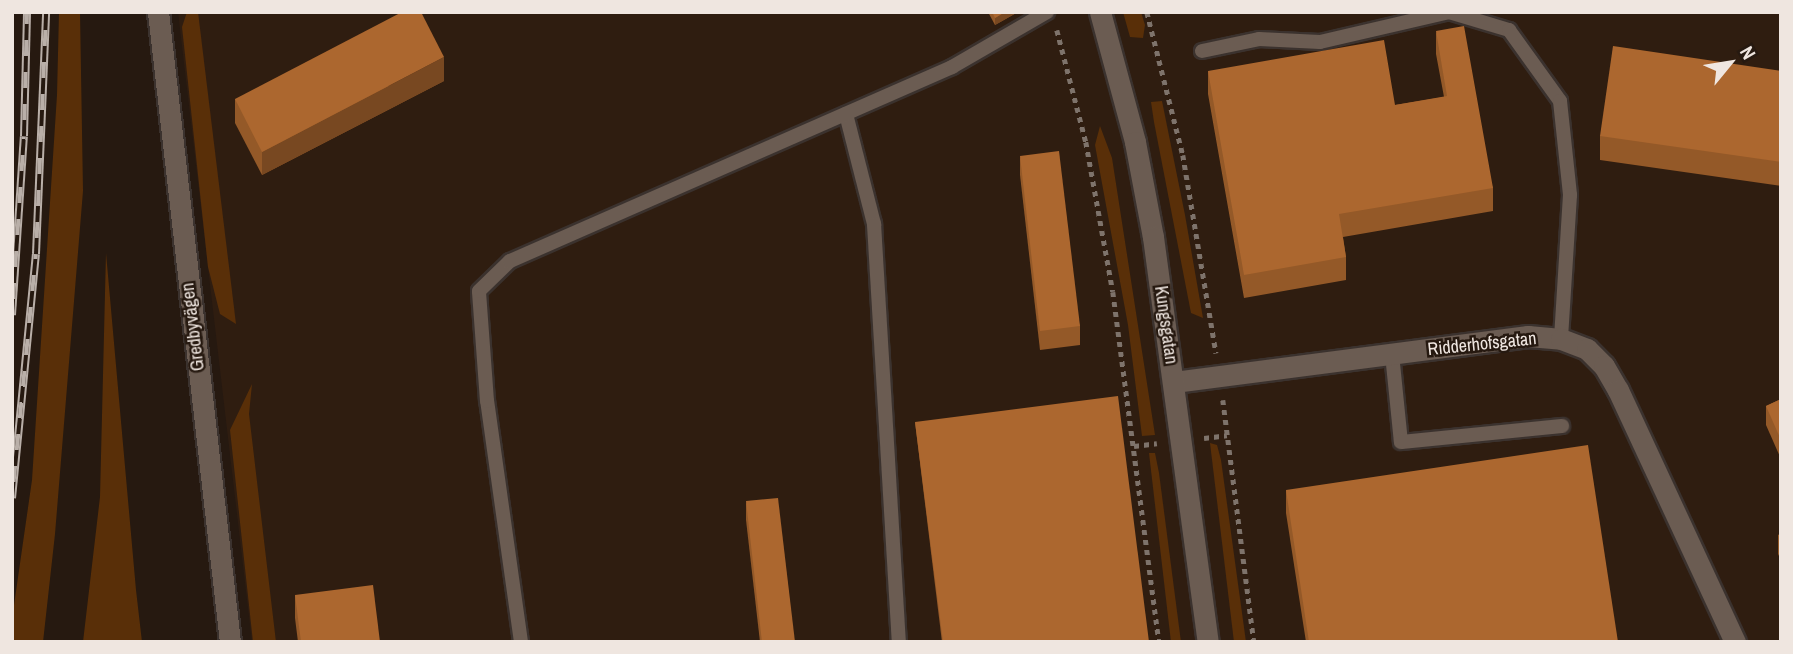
<!DOCTYPE html>
<meta charset="utf-8">
<style>
body{margin:0}
#map{position:relative;width:1793px;height:654px;overflow:hidden;background:#261910;font-family:"Archivo Narrow",sans-serif}
div>[style]{position:absolute}
.built>*{inset:0;background:#2f1d10}
.green>*{inset:0;background:#592f08}
.path>*{height:4.5px;margin-top:-2.25px;transform-origin:0;background:repeating-linear-gradient(90deg,#7e736b 0 5px,transparent 0 10px)}
.roads{filter:drop-shadow(2px 0 #3b322e) drop-shadow(-2px 0 #3b322e) drop-shadow(0 2px #3b322e) drop-shadow(0 -2px #3b322e)}
.service>*{height:14px;margin:-7px;padding:0 7px;transform-origin:7px;border-radius:7px;background:#6b5c52}
.minor>*{height:21px;margin:-10.5px;padding:0 10.5px;transform-origin:10.5px;border-radius:10.5px;background:#6b5c52}
.secondary>*{height:21px;margin:-10.5px;padding:0 10.5px;transform-origin:10.5px;border-radius:10.5px;background:#6b5c52}
.rail>*{height:8px;margin-top:-4px;transform-origin:0;background:repeating-linear-gradient(90deg,#261910 0 16px,#b9afa8 0 32px);box-sizing:border-box;border-block:2px solid #b9afa8}
.wall>*{inset:0;background:#945928}
.shaded-wall>*{inset:0;background:#784821}
.building>*{inset:0;background:#ac672f}
span{translate:-50% -50%;white-space:nowrap;text-align:center;line-height:1.15;-webkit-text-stroke:5px #261910;paint-order:stroke}
.street-label{font-size:18px;color:#efe6e0}
.frame{position:absolute;inset:0;border:14px solid #efe6e0;pointer-events:none}
.north{position:absolute;left:1695px;top:28px;width:70px;height:70px;-webkit-text-stroke:5px #261910;paint-order:stroke;rotate:60deg;font-size:19px;font-weight:700;line-height:28px;text-align:center;color:#efe6e0}
.north::after{content:'';display:block;margin:auto;width:24px;height:32px;background:#efe6e0;clip-path:polygon(50% 0,100% 100%,50% 72%,0 100%)}
</style>
<div id="map">
<div class="built">
<i style="clip-path:polygon(178px 12px,1781px 12px,1781px 642px,252px 642px)"></i>
</div>
<div class="green">
<i style="clip-path:polygon(59px 12px,80px 12px,83px 191px,55px 534px,43px 642px,12px 642px,12px 619px,32px 480px,57px 95px)"></i>
<i style="clip-path:polygon(187px 12px,198px 12px,236px 324px,220px 314px,208px 267px,182px 27px)"></i>
<i style="clip-path:polygon(1123px 12px,1141px 12px,1145px 25px,1143px 38px,1130px 37px)"></i>
<i style="clip-path:polygon(1162px 101px,1185px 215px,1203px 318px,1191px 313px,1154px 122px,1151px 102px)"></i>
<i style="clip-path:polygon(1100px 126px,1112px 158px,1155px 435px,1142px 436px,1128px 325px,1095px 145px)"></i>
<i style="clip-path:polygon(106px 253px,136px 590px,142px 642px,83px 642px,100px 497px)"></i>
<i style="clip-path:polygon(252px 384px,249px 414px,276px 642px,253px 642px,230px 430px)"></i>
<i style="clip-path:polygon(1210px 443px,1217px 445px,1221px 460px,1246px 642px,1234px 642px)"></i>
<i style="clip-path:polygon(1149px 453px,1155px 453px,1159px 473px,1181px 642px,1171px 642px)"></i>
</div>
<div class="path">
<i style="left:1147px;top:12px;width:147px;rotate:75.9deg"></i>
<i style="left:1183px;top:155px;width:201px;rotate:80.5deg"></i>
<i style="left:1057px;top:30px;width:116px;rotate:75.5deg"></i>
<i style="left:1086px;top:142px;width:152px;rotate:79.8deg"></i>
<i style="left:1113px;top:292px;width:353px;rotate:82.5deg"></i>
<i style="left:1223px;top:400px;width:244px;rotate:82.7deg"></i>
<i style="left:1204px;top:438px;width:23px;rotate:-7deg"></i>
<i style="left:1134px;top:446px;width:23px;rotate:-7deg"></i>
</div>
<div class="roads">
<div class="service">
<i style="left:1202px;top:51px;width:58px;rotate:-11.9deg"></i>
<i style="left:1259px;top:39px;width:61px;rotate:2.8deg"></i>
<i style="left:1320px;top:42px;width:132px;rotate:-13.1deg"></i>
<i style="left:1449px;top:12px;width:63px;rotate:16.7deg"></i>
<i style="left:1509px;top:30px;width:87px;rotate:54.3deg"></i>
<i style="left:1560px;top:101px;width:95px;rotate:83.9deg"></i>
<i style="left:1570px;top:195px;width:144px;rotate:93.6deg"></i>
<i style="left:846px;top:114px;width:114px;rotate:75.7deg"></i>
<i style="left:874px;top:224px;width:419px;rotate:86.6deg"></i>
<i style="left:1392px;top:354px;width:88px;rotate:84.2deg"></i>
<i style="left:1401px;top:442px;width:162px;rotate:-5.7deg"></i>
<i style="left:521px;top:642px;width:243px;rotate:-98deg"></i>
<i style="left:487px;top:401px;width:110px;rotate:-94.2deg"></i>
<i style="left:479px;top:291px;width:43px;rotate:-44.1deg"></i>
<i style="left:510px;top:261px;width:483px;rotate:-23.7deg"></i>
<i style="left:952px;top:67px;width:110px;rotate:-30.1deg"></i>
</div>
<div class="minor">
<i style="left:158px;top:12px;width:634px;rotate:83.48deg"></i>
<i style="left:1174px;top:382px;width:357px;rotate:-7.4deg"></i>
<i style="left:1528px;top:336px;width:33px;rotate:5deg"></i>
<i style="left:1561px;top:339px;width:28px;rotate:21deg"></i>
<i style="left:1587px;top:349px;width:24px;rotate:45deg"></i>
<i style="left:1604px;top:366px;width:28px;rotate:60deg"></i>
<i style="left:1618px;top:390px;width:278px;rotate:65.1deg"></i>
</div>
<div class="secondary">
<i style="left:1100px;top:12px;width:135px;rotate:74.9deg"></i>
<i style="left:1135px;top:142px;width:97px;rotate:79.3deg"></i>
<i style="left:1153px;top:237px;width:409px;rotate:82.3deg"></i>
</div>
</div>
<div class="rail">
<i style="left:12px;top:315px;width:179px;rotate:-86.2deg"></i>
<i style="left:24px;top:136px;width:124px;rotate:-88.6deg"></i>
<i style="left:12px;top:498px;width:245px;rotate:-84.4deg"></i>
<i style="left:36px;top:254px;width:242px;rotate:-87.6deg"></i>
</div>
<div class="wall">
<i style="clip-path:polygon(988px 12px,1018px 12px,995px 25px)"></i>
<i style="clip-path:polygon(1436px 31px,1493px 188px,1493px 211px,1343px 237px,1346px 257px,1346px 280px,1244px 298px,1208px 94px,1208px 71px,1395px 105px,1444px 97px,1436px 54px)"></i>
<i style="clip-path:polygon(1781px 71px,1781px 186px,1600px 160px,1600px 136px)"></i>
<i style="clip-path:polygon(444px 81px,262px 175px,235px 123px,235px 99px)"></i>
<i style="clip-path:polygon(1020px 156px,1080px 326px,1080px 345px,1040px 350px,1020px 175px)"></i>
<i style="clip-path:polygon(1781px 399px,1781px 459px,1766px 425px,1766px 406px)"></i>
<i style="clip-path:polygon(915px 422px,1149px 642px,942px 642px)"></i>
<i style="clip-path:polygon(1286px 490px,1618px 642px,1306px 642px,1286px 513px)"></i>
<i style="clip-path:polygon(746px 501px,795px 642px,760px 642px,746px 520px)"></i>
<i style="clip-path:polygon(1781px 533px,1781px 560px,1778px 554px,1778px 535px)"></i>
<i style="clip-path:polygon(295px 595px,380px 642px,298px 642px,295px 618px)"></i>
</div>
<div class="shaded-wall">
<i style="clip-path:polygon(1005px 12px,1018px 12px,995px 25px,995px 18px)"></i>
<i style="clip-path:polygon(444px 57px,444px 81px,262px 175px,262px 152px)"></i>
</div>
<div class="building">
<i style="clip-path:polygon(402px 12px,421px 12px,444px 57px,262px 152px,235px 99px)"></i>
<i style="clip-path:polygon(992px 12px,1005px 12px,995px 18px)"></i>
<i style="clip-path:polygon(1464px 26px,1493px 188px,1339px 214px,1346px 257px,1244px 275px,1208px 71px,1384px 40px,1395px 105px,1447px 96px,1436px 31px)"></i>
<i style="clip-path:polygon(1613px 46px,1781px 71px,1781px 162px,1600px 136px)"></i>
<i style="clip-path:polygon(1059px 151px,1080px 326px,1040px 331px,1020px 156px)"></i>
<i style="clip-path:polygon(1118px 396px,1149px 642px,943px 642px,915px 422px)"></i>
<i style="clip-path:polygon(1781px 399px,1781px 440px,1766px 406px)"></i>
<i style="clip-path:polygon(1588px 445px,1618px 642px,1309px 642px,1286px 490px)"></i>
<i style="clip-path:polygon(778px 498px,795px 642px,762px 642px,746px 501px)"></i>
<i style="clip-path:polygon(373px 585px,380px 642px,301px 642px,295px 595px)"></i>
</div>
<div class="street-label">
<span style="left:1166px;top:325px;rotate:82deg">Kungsgatan</span>
<span style="left:193px;top:327px;rotate:-97deg">Gredbyvägen</span>
<span style="left:1482px;top:344px;rotate:-6deg">Ridderhofsgatan</span>
</div>
<div class="frame"></div>
<div class="north">N</div>
</div>
